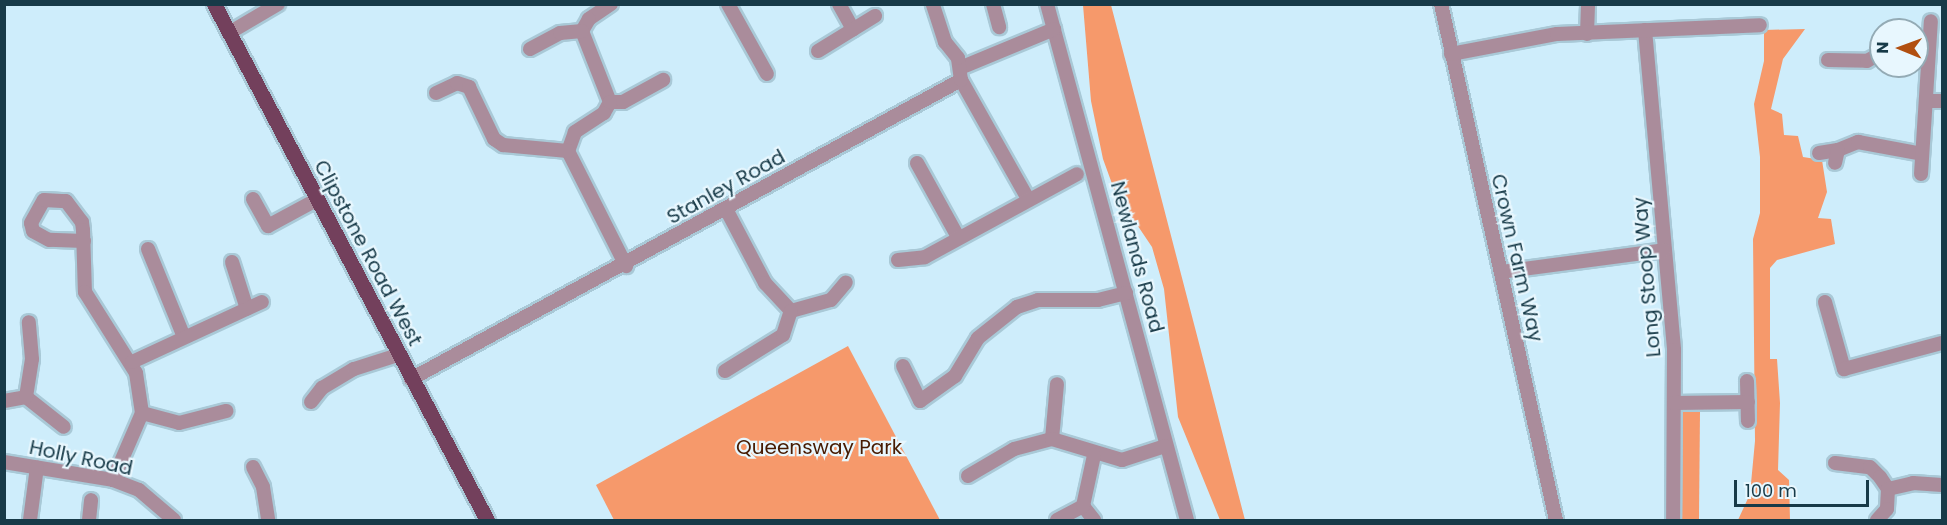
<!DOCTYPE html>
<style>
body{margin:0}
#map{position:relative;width:1947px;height:525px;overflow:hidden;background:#ceedfb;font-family:Poppins,sans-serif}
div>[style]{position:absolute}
.green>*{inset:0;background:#f6996b}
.roads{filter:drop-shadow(2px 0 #a9c9d7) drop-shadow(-2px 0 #a9c9d7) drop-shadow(0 2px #a9c9d7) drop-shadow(0 -2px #a9c9d7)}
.minor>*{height:14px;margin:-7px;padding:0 7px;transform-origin:7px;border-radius:7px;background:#aa8c9b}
.major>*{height:15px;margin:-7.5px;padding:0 7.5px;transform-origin:7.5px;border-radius:7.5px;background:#73405c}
span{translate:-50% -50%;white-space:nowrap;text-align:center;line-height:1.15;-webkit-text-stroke:4.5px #e8f7fe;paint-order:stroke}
.street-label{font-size:20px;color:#173a48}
.park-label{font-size:20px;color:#471b02}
.frame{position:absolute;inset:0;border:6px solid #173a48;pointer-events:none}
.north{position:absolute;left:1869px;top:18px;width:60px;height:60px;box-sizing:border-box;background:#e8f7fe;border:2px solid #94abb5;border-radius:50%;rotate:271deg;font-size:16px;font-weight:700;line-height:24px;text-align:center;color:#173a48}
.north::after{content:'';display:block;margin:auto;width:21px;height:27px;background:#b14f10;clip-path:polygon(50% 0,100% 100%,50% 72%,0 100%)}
.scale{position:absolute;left:1734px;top:480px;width:135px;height:27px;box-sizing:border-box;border:3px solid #173a48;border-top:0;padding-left:8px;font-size:18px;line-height:21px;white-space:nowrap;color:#173a48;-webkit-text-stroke:4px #e8f7fe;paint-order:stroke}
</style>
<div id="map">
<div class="green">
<i style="clip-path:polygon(1083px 5px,1111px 5px,1245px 520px,1220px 520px,1178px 417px,1164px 289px,1152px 247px,1115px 192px,1103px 159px,1091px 101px)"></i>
<i style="clip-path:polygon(1805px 29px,1783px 59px,1771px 109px,1782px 114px,1784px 135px,1798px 136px,1803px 157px,1822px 160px,1827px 192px,1818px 218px,1831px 219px,1835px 244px,1777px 260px,1770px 268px,1770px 359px,1777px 359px,1780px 403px,1778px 470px,1789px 480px,1790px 520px,1738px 520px,1750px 494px,1755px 441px,1753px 239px,1760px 213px,1760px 157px,1754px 104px,1764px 61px,1764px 30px)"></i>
<i style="clip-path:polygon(848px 346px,940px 520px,614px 520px,596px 485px)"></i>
<i style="clip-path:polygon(1700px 411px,1699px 520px,1678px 520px,1679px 412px)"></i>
</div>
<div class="roads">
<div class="minor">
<i style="left:611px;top:4px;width:27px;rotate:146deg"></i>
<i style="left:589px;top:19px;width:14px;rotate:120deg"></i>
<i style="left:582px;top:31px;width:76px;rotate:68.5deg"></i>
<i style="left:610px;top:102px;width:13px;rotate:119deg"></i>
<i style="left:604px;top:113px;width:35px;rotate:147deg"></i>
<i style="left:575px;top:132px;width:20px;rotate:110deg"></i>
<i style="left:568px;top:151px;width:129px;rotate:63.2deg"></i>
<i style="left:728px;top:4px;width:80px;rotate:60.9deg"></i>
<i style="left:839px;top:4px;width:29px;rotate:61deg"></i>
<i style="left:993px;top:4px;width:24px;rotate:75deg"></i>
<i style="left:1047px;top:4px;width:535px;rotate:74.82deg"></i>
<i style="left:1441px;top:4px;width:529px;rotate:77.44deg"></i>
<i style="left:1645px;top:30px;width:321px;rotate:84.8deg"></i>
<i style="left:1674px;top:350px;width:170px;rotate:90.3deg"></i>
<i style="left:229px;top:33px;width:57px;rotate:-30.6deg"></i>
<i style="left:1587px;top:34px;width:30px;rotate:-88deg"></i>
<i style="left:530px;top:49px;width:34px;rotate:-28deg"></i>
<i style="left:560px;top:33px;width:22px;rotate:-5deg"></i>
<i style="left:818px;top:51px;width:67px;rotate:-31.6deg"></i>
<i style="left:1451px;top:54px;width:108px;rotate:-10.7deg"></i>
<i style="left:1557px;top:34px;width:203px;rotate:-2.5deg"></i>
<i style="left:1828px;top:60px;width:39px;rotate:1deg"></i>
<i style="left:1867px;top:61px;width:16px;rotate:-30deg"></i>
<i style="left:960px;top:68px;width:102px;rotate:-22.5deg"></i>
<i style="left:961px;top:80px;width:137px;rotate:60.6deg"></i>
<i style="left:436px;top:93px;width:23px;rotate:-25deg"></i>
<i style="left:457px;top:83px;width:13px;rotate:18deg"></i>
<i style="left:469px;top:87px;width:58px;rotate:64.3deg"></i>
<i style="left:494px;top:139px;width:11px;rotate:34deg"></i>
<i style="left:503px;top:145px;width:65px;rotate:5.3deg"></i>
<i style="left:1927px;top:101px;width:15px"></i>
<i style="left:610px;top:102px;width:13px"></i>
<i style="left:623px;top:102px;width:46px;rotate:-28.8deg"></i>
<i style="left:1838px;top:150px;width:22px;rotate:-22deg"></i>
<i style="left:1858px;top:142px;width:65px;rotate:10.6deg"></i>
<i style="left:1819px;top:153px;width:19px;rotate:-9deg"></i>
<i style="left:1838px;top:150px;width:13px;rotate:103deg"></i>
<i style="left:917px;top:163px;width:85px;rotate:61deg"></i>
<i style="left:1921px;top:174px;width:153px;rotate:-86.3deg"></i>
<i style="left:253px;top:199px;width:31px;rotate:61deg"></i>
<i style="left:268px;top:226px;width:55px;rotate:-28.4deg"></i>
<i style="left:726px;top:209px;width:84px;rotate:62.2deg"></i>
<i style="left:765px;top:283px;width:38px;rotate:47deg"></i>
<i style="left:791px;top:311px;width:41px;rotate:-15.4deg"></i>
<i style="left:831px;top:300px;width:23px;rotate:-50deg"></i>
<i style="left:84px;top:241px;width:35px;rotate:-178deg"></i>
<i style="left:49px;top:240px;width:18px;rotate:-151deg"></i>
<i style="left:33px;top:231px;width:8px;rotate:-104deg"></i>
<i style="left:31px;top:223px;width:26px;rotate:-61deg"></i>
<i style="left:44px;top:200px;width:22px;rotate:3deg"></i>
<i style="left:66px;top:201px;width:26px;rotate:53deg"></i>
<i style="left:82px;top:222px;width:8px;rotate:83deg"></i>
<i style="left:83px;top:230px;width:62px;rotate:88.2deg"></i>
<i style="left:85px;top:292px;width:96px;rotate:57.8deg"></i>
<i style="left:136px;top:373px;width:40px;rotate:81.5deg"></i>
<i style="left:142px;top:413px;width:73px;rotate:113.4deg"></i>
<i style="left:148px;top:249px;width:95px;rotate:67.8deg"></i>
<i style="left:898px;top:260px;width:27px;rotate:-6deg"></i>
<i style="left:925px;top:257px;width:173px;rotate:-28.6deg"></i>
<i style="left:232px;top:262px;width:49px;rotate:72.3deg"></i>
<i style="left:1501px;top:272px;width:165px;rotate:-7.6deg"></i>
<i style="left:1825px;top:302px;width:70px;rotate:74.2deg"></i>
<i style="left:1844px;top:369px;width:101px;rotate:-14.9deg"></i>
<i style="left:132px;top:362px;width:143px;rotate:-24.8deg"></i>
<i style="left:903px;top:366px;width:39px;rotate:64deg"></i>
<i style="left:920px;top:401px;width:43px;rotate:-35.5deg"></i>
<i style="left:955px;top:376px;width:44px;rotate:-58.8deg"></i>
<i style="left:978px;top:338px;width:50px;rotate:-38.5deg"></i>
<i style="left:1017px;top:307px;width:22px;rotate:-18deg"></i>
<i style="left:1038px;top:300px;width:60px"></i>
<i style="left:1098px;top:300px;width:29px;rotate:-14deg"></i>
<i style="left:725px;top:371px;width:68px;rotate:-31.8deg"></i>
<i style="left:783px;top:335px;width:25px;rotate:-72deg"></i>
<i style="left:411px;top:379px;width:626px;rotate:-28.53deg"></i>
<i style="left:961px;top:80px;width:22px;rotate:-98deg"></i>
<i style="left:958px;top:58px;width:21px;rotate:-129deg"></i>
<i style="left:945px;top:42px;width:40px;rotate:-108deg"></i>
<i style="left:1747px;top:381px;width:40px;rotate:88.6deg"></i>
<i style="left:26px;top:397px;width:48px;rotate:38.3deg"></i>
<i style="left:4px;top:401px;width:22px;rotate:-10deg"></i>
<i style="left:26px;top:397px;width:38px;rotate:-81deg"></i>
<i style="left:32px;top:359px;width:37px;rotate:-95deg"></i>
<i style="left:311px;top:402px;width:18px;rotate:-52deg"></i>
<i style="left:322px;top:388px;width:37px;rotate:-31deg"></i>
<i style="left:354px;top:369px;width:46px;rotate:-17.7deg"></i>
<i style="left:1674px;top:403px;width:74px;rotate:-0.8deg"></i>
<i style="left:142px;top:413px;width:38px;rotate:15deg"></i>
<i style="left:179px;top:423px;width:49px;rotate:-14.3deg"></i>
<i style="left:1052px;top:439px;width:55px;rotate:-84.8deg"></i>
<i style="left:4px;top:462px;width:110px;rotate:9.4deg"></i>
<i style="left:113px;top:480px;width:28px;rotate:21deg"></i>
<i style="left:139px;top:490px;width:46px;rotate:40.6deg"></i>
<i style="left:1835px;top:463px;width:35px;rotate:7deg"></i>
<i style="left:1870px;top:467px;width:14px;rotate:45deg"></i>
<i style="left:1880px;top:477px;width:14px;rotate:56deg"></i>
<i style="left:1888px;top:489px;width:20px;rotate:93deg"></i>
<i style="left:1887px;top:509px;width:15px;rotate:132deg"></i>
<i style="left:253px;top:467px;width:22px;rotate:63deg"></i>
<i style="left:263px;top:487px;width:33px;rotate:81deg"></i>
<i style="left:968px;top:476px;width:53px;rotate:-30.4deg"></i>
<i style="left:1014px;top:449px;width:39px;rotate:-15deg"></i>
<i style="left:1052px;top:439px;width:73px;rotate:16.7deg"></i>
<i style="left:1122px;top:460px;width:45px;rotate:-18deg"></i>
<i style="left:1888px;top:489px;width:26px;rotate:-13deg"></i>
<i style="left:1913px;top:483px;width:29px;rotate:4deg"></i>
<i style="left:1083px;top:506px;width:18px;rotate:52deg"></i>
<i style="left:30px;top:520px;width:53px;rotate:-82.5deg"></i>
<i style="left:89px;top:520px;width:20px;rotate:-84deg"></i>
<i style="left:1057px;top:520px;width:30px;rotate:-28deg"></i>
<i style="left:1083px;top:506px;width:52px;rotate:-77.8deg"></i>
</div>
<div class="major">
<i style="left:214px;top:4px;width:584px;rotate:62.12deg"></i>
</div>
</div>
<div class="street-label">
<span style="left:726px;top:187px;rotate:-29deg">Stanley Road</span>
<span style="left:368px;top:253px;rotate:62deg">Clipstone Road West</span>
<span style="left:1137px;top:257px;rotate:75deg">Newlands Road</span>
<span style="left:1517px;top:258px;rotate:77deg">Crown Farm Way</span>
<span style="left:1647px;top:277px;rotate:-95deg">Long Stoop Way</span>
<span style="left:81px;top:458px;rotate:12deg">Holly Road</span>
</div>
<div class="park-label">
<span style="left:819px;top:447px">Queensway Park</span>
</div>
<div class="frame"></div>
<div class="north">N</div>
<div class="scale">100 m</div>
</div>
